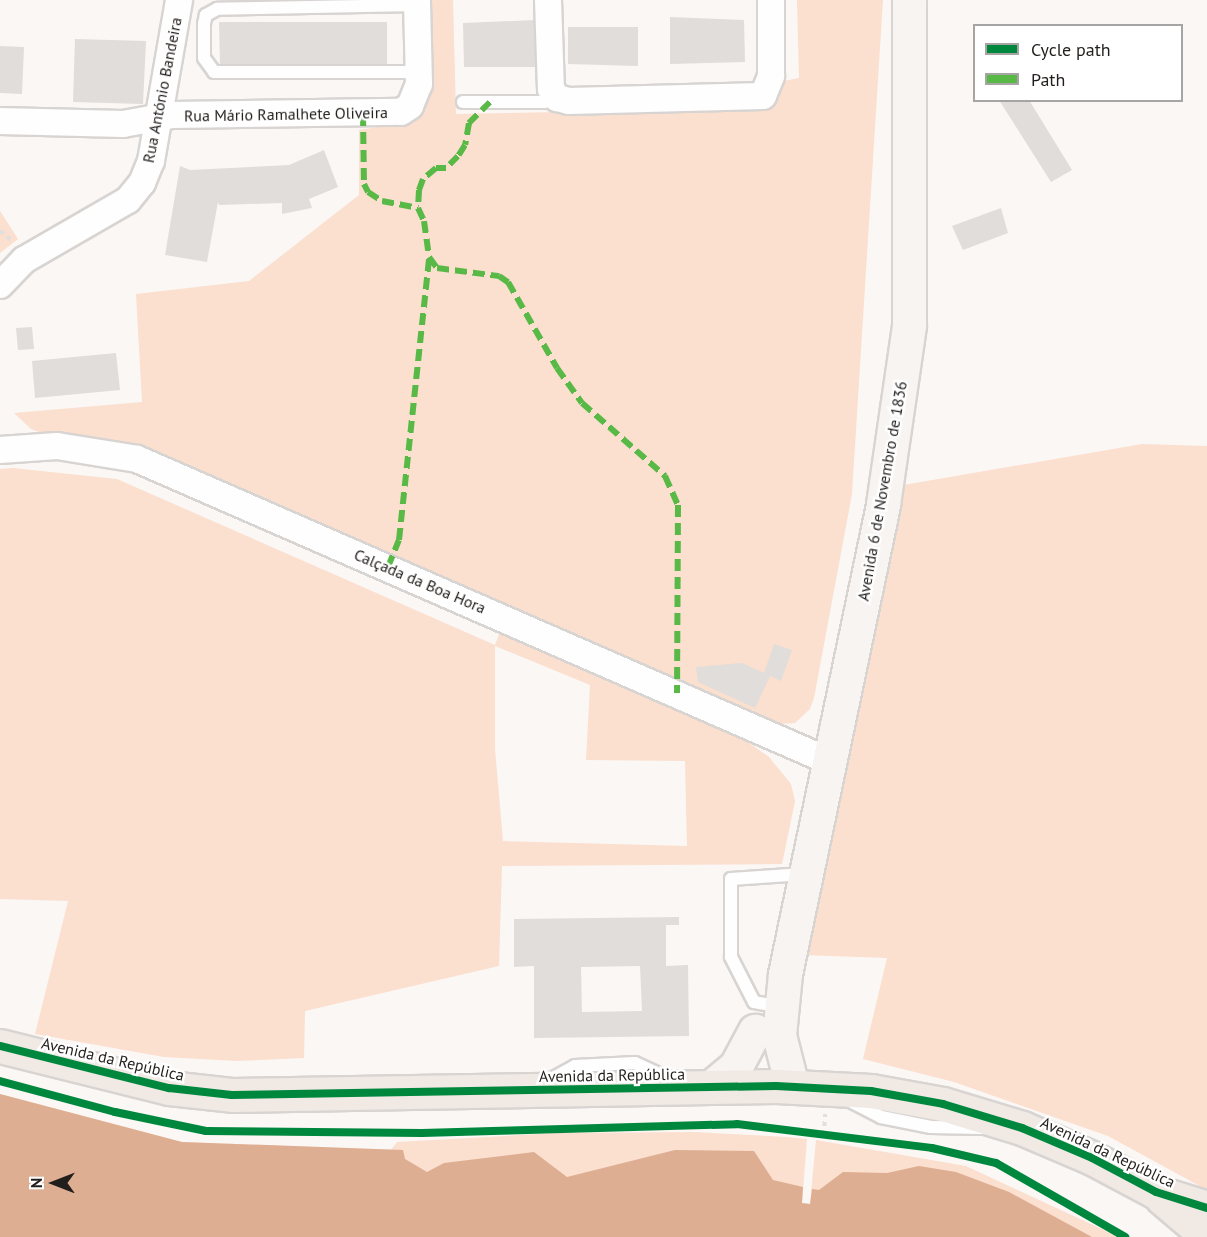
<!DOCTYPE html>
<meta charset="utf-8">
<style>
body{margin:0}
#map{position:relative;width:1207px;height:1237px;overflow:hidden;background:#fbf7f5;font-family:"PT Sans",sans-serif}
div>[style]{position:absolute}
.green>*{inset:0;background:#fbdfcf}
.water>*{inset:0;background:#deae92}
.building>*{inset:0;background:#e0dddb}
.path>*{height:4px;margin-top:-2px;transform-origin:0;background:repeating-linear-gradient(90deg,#e1dfde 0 4.5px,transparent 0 9px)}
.roads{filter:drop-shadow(2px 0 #d8d4d2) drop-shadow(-2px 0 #d8d4d2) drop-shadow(0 2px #d8d4d2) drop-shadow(0 -2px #d8d4d2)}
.lane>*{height:12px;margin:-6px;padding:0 6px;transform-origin:6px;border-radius:6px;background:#fefefe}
.street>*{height:26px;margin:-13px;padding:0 13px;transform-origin:13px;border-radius:13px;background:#fefefe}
.secondary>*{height:33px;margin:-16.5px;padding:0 16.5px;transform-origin:16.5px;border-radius:16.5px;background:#f7f4f2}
.primary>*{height:33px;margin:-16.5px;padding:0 16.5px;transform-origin:16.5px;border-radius:16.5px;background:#f0e9e4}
.quiet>*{height:6px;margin-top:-3px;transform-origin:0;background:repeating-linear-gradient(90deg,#58b947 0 12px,transparent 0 18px)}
.cycleway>*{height:8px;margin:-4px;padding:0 4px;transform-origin:4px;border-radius:4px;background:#00873e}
span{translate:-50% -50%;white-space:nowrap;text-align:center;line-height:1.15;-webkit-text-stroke:5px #fff;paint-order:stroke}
.street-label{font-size:16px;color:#221e1c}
.legend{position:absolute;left:973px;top:24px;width:210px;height:78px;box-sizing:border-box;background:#fff;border:2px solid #a7a5a4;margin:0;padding:8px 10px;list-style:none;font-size:18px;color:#221e1c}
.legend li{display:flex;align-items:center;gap:12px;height:30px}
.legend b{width:30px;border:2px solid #a7a5a4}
.north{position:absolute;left:24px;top:1153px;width:60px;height:60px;-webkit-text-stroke:4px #fff;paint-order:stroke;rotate:270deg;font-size:16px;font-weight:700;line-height:24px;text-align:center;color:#221e1c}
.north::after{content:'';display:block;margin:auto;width:21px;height:27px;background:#221e1c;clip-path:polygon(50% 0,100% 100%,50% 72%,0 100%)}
</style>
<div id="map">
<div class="green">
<i style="clip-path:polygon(428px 0,453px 0,456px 114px,765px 108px,779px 98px,784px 81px,799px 78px,797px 0,883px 0,852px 494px,814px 698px,810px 709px,795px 723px,781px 724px,655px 673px,132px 446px,42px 433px,31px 429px,14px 413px,142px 402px,136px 294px,249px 281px,359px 195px,359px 130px,396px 124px,420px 114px,426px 105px)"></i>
<i style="clip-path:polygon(0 211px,18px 239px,0 253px)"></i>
<i style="clip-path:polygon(1142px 444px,1207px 446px,1207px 1190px,1108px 1136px,954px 1082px,863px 1059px,887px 958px,802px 955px,892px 487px)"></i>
<i style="clip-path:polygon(evenodd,13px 468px,117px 479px,495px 645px,501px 629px,748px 742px,769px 757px,791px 784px,795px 801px,782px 864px,502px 866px,499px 966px,305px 1011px,304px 1058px,237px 1061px,164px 1057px,35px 1034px,68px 901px,0 899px,0 469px,13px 468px,495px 646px,590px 685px,586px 760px,685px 761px,687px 846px,503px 841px,495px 749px,495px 646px)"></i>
<i style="clip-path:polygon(0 1094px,182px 1142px,391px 1150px,397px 1142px,558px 1133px,694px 1132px,787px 1137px,807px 1139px,802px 1203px,810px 1204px,816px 1140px,966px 1166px,1119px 1237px,0 1237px)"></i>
</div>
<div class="water">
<i style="clip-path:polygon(0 1094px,182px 1142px,403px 1150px,405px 1159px,427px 1172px,444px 1163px,534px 1152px,567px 1177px,675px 1150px,754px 1151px,773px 1180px,803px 1187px,802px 1203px,810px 1204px,812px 1189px,819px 1190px,843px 1172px,887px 1173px,919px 1166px,956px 1172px,1009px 1192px,1092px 1237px,0 1237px)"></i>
</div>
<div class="building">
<i style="clip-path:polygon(670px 17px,744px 20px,745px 62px,670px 64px)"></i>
<i style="clip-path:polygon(535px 20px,535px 67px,464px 67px,463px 23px)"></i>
<i style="clip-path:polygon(219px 22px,387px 22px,387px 66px,220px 65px)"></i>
<i style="clip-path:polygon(568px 27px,638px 27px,638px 66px,568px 64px)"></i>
<i style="clip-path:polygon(75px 39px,146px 41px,143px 104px,73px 102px)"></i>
<i style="clip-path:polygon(0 46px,24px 47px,22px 94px,0 93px)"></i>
<i style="clip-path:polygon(999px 100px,1029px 100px,1072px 170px,1051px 182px)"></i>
<i style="clip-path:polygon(324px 150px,338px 187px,309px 199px,312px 208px,282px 214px,282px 203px,219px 205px,218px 202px,207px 262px,165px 255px,180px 166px,190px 170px,289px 165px)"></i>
<i style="clip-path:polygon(1001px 208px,1008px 233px,963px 250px,952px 226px)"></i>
<i style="clip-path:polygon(32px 327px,34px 349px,18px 350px,16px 328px)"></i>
<i style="clip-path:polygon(116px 353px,120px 390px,35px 398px,32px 361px)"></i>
<i style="clip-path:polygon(774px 644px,792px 650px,781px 681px,770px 676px,755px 708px,698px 682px,696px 667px,742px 663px,764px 673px)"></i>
<i style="clip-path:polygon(evenodd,679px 917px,679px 925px,666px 925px,666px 966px,688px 965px,689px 1036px,534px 1038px,534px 966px,514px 967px,514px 919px,679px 917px,640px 966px,642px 1011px,582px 1012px,581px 967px,640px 966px)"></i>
</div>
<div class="path">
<i style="left:0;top:231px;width:18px;rotate:38deg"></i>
<i style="left:0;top:1081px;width:119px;rotate:15.1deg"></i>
<i style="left:115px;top:1112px;width:93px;rotate:11.8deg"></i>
<i style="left:206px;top:1131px;width:216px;rotate:0.5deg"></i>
<i style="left:422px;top:1133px;width:315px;rotate:-1.6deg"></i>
<i style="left:737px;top:1124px;width:196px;rotate:7deg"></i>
<i style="left:932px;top:1148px;width:66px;rotate:13.2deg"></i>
<i style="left:996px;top:1163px;width:149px;rotate:29.8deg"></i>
<i style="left:824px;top:1135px;width:21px;rotate:-87deg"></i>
</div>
<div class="roads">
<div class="lane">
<i style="left:418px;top:5px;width:201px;rotate:178.9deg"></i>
<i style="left:217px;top:9px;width:13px;rotate:151deg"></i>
<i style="left:206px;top:15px;width:9px;rotate:103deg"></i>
<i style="left:204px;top:24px;width:34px;rotate:90deg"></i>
<i style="left:204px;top:58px;width:17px;rotate:54deg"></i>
<i style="left:214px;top:72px;width:205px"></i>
<i style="left:463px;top:102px;width:81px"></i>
<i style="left:544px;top:102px;width:14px;rotate:-17deg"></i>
<i style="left:765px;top:1004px;width:11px;rotate:-170deg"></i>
<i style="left:754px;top:1002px;width:51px;rotate:-117.1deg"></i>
<i style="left:731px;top:957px;width:78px;rotate:-90deg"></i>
<i style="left:731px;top:879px;width:73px;rotate:-3.9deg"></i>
<i style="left:548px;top:1081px;width:31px;rotate:-29deg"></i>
<i style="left:575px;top:1066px;width:60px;rotate:-2.9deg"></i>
<i style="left:635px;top:1063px;width:38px;rotate:25deg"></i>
<i style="left:844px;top:1098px;width:42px;rotate:27.2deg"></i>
<i style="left:881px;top:1117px;width:51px;rotate:11.3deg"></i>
<i style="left:931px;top:1127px;width:51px;rotate:1.1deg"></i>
</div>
<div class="street">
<i style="left:548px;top:0;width:89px;rotate:88.1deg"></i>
<i style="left:551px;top:89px;width:11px;rotate:56deg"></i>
<i style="left:557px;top:98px;width:12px;rotate:14deg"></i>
<i style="left:569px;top:101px;width:194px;rotate:-1.5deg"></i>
<i style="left:763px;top:96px;width:22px;rotate:-68deg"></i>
<i style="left:771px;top:76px;width:76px;rotate:-90deg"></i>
<i style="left:0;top:121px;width:123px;rotate:1.4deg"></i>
<i style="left:123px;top:124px;width:50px;rotate:-10.4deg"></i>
<i style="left:172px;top:115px;width:229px;rotate:-0.8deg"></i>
<i style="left:401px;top:112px;width:11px;rotate:-34deg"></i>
<i style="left:410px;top:106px;width:24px;rotate:-68deg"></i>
<i style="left:419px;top:84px;width:84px;rotate:-91.4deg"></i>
<i style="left:0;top:285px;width:35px;rotate:-46deg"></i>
<i style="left:24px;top:260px;width:120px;rotate:-30deg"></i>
<i style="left:128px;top:200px;width:22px;rotate:-51deg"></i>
<i style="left:142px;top:183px;width:24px;rotate:-68deg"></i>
<i style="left:151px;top:161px;width:163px;rotate:-80.1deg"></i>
<i style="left:0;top:450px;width:57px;rotate:-4deg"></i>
<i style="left:57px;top:446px;width:81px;rotate:9.2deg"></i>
<i style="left:137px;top:459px;width:755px;rotate:23.58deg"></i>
</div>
<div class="secondary">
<i style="left:792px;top:1086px;width:53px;rotate:-104.3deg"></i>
<i style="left:779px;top:1035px;width:61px;rotate:-84.4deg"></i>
<i style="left:785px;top:974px;width:480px;rotate:-78.2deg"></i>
<i style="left:883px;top:504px;width:181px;rotate:-81.7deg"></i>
<i style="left:909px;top:325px;width:325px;rotate:-90deg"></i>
<i style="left:711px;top:1087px;width:33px;rotate:-40deg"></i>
<i style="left:736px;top:1066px;width:40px;rotate:-62deg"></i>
</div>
<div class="primary">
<i style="left:0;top:1046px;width:174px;rotate:14deg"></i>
<i style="left:169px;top:1088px;width:63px;rotate:6.3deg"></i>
<i style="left:232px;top:1095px;width:544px;rotate:-0.95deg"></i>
<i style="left:776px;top:1086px;width:95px;rotate:3deg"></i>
<i style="left:871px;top:1091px;width:73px;rotate:10.2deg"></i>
<i style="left:943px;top:1104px;width:83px;rotate:16.9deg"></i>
<i style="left:1022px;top:1128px;width:76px;rotate:23.2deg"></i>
<i style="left:1092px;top:1158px;width:72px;rotate:28deg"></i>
<i style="left:1156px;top:1192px;width:53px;rotate:17.4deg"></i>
<i style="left:1162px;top:1198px;width:59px;rotate:40.2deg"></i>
</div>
</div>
<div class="quiet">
<i style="left:490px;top:102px;width:30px;rotate:135deg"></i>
<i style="left:469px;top:123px;width:22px;rotate:100deg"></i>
<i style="left:465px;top:145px;width:13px;rotate:122deg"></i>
<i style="left:458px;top:156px;width:17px;rotate:135deg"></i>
<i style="left:446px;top:168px;width:10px;rotate:180deg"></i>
<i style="left:436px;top:168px;width:17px;rotate:140deg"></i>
<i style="left:423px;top:179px;width:12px;rotate:110deg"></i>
<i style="left:419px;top:190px;width:18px;rotate:93deg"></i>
<i style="left:418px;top:208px;width:14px;rotate:65deg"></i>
<i style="left:424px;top:221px;width:36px;rotate:82deg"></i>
<i style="left:429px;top:257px;width:14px;rotate:54deg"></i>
<i style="left:437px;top:268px;width:63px;rotate:7.4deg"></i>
<i style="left:499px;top:276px;width:11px;rotate:34deg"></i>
<i style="left:508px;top:282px;width:99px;rotate:60.3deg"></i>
<i style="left:557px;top:368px;width:43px;rotate:54.5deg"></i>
<i style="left:582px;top:403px;width:111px;rotate:41.3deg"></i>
<i style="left:665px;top:476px;width:32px;rotate:66deg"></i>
<i style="left:678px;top:505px;width:188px;rotate:90.3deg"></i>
<i style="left:363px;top:114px;width:70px;rotate:89.2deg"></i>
<i style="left:364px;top:184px;width:9px;rotate:63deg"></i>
<i style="left:368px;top:192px;width:17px;rotate:33deg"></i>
<i style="left:382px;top:201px;width:37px;rotate:11deg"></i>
<i style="left:388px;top:567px;width:29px;rotate:-68deg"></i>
<i style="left:399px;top:540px;width:285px;rotate:-83.9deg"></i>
</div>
<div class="cycleway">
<i style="left:0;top:1046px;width:174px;rotate:14deg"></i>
<i style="left:169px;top:1088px;width:63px;rotate:6.3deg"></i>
<i style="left:232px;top:1095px;width:544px;rotate:-0.95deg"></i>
<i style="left:776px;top:1086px;width:95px;rotate:3deg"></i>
<i style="left:871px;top:1091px;width:73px;rotate:10.2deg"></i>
<i style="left:943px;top:1104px;width:83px;rotate:16.9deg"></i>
<i style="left:1022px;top:1128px;width:76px;rotate:23.2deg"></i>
<i style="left:1092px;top:1158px;width:72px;rotate:28deg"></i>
<i style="left:1156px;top:1192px;width:53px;rotate:17.4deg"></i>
<i style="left:0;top:1081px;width:119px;rotate:15.1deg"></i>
<i style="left:115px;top:1112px;width:93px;rotate:11.8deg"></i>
<i style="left:206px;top:1131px;width:216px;rotate:0.5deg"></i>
<i style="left:422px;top:1133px;width:315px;rotate:-1.6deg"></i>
<i style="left:737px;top:1124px;width:196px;rotate:7deg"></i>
<i style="left:932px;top:1148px;width:66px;rotate:13.2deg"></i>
<i style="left:996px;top:1163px;width:149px;rotate:29.8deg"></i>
</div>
<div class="street-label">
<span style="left:162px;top:90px;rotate:-79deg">Rua António Bandeira</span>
<span style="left:286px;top:114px;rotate:-1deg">Rua Mário Ramalhete Oliveira</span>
<span style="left:882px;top:491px;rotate:-80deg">Avenida 6 de Novembro de 1836</span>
<span style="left:420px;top:581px;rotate:23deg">Calçada da Boa Hora</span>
<span style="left:113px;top:1059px;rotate:13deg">Avenida da República</span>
<span style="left:612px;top:1075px;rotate:-1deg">Avenida da República</span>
<span style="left:1108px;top:1152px;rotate:25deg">Avenida da República</span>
</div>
<ul class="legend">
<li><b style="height:8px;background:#00873e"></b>Cycle path</li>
<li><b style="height:8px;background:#58b947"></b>Path</li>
</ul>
<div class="north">N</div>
</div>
